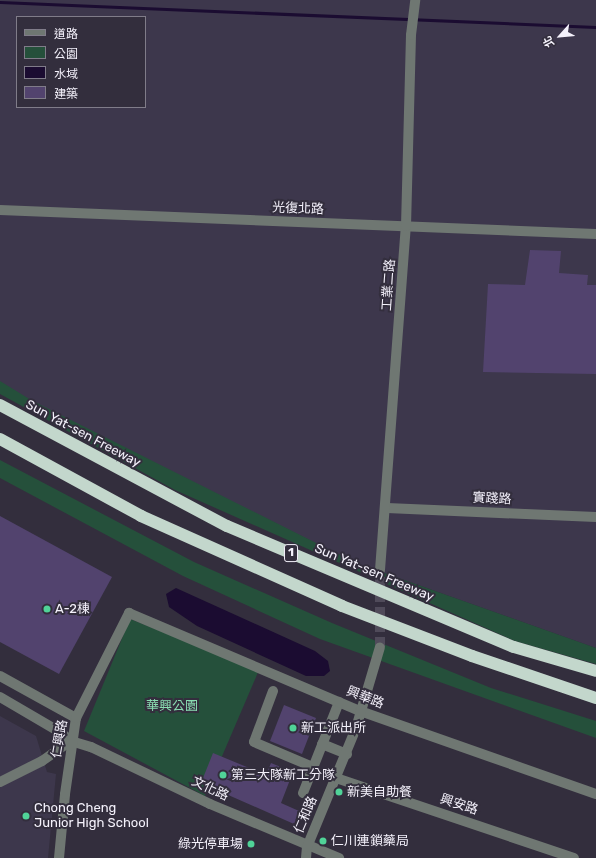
<!DOCTYPE html>
<meta charset="utf-8">
<style>
body{margin:0}
#map{position:relative;width:596px;height:858px;overflow:hidden;background:#332e3d;font-family:Rubik,"Noto Sans TC",sans-serif}
div>[style]{position:absolute}
.built>*{inset:0;background:#3d374c}
.green>*{inset:0;background:#25503b}
.water>*{inset:0;background:#1b0c31}
.stream>*{height:3px;margin:-1.5px;padding:0 1.5px;transform-origin:1.5px;border-radius:1.5px;background:#1b0c31}
.building>*{inset:0;background:#52436e}
.minor-tunnel>*{height:10px;margin-top:-5px;transform-origin:0;background:repeating-linear-gradient(90deg,#504b5a 0 10px,transparent 0 15px)}
.minor>*{height:10px;margin:-5px;padding:0 5px;transform-origin:5px;border-radius:5px;background:#6f7772}
.highway>*{height:12px;margin:-6px;padding:0 6px;transform-origin:6px;border-radius:6px;background:#c3d7cc}
.dots>*{width:11px;height:11px;translate:-50% -50%;box-sizing:border-box;border:2px solid #332e3d;border-radius:50%}
span{translate:-50% -50%;white-space:nowrap;text-align:center;line-height:1.15;-webkit-text-stroke:4px #332e3d;paint-order:stroke}
.shield-label span{padding:1px 3px;background:#332e3d;border:1px solid;border-radius:3px;-webkit-text-stroke-width:0}
.shield-label{font-size:12px;color:#f4f1fb;font-weight:700}
.street-label{font-size:13px;color:#f4f1fb}
.poi-label{font-size:13px;color:#f4f1fb}
.left{translate:0 -50%;text-align:left}
.right{translate:-100% -50%;text-align:right}
.park-label{font-size:13px;color:#8adcb1}
.legend{position:absolute;left:16px;top:16px;width:130px;height:92px;box-sizing:border-box;background:#332e3d;border:1px solid #807c89;margin:0;padding:5px 7px;list-style:none;font-size:12px;color:#f4f1fb}
.legend li{display:flex;align-items:center;gap:8px;height:20px}
.legend b{width:20px;border:1px solid #807c89}
.north{position:absolute;left:540px;top:16px;width:40px;height:40px;-webkit-text-stroke:3px #332e3d;paint-order:stroke;rotate:243deg;font-size:11px;font-weight:700;line-height:16px;text-align:center;color:#f4f1fb}
.north::after{content:'';display:block;margin:auto;width:14px;height:18px;background:#f4f1fb;clip-path:polygon(50% 0,100% 100%,50% 72%,0 100%)}
</style>
<div id="map">
<div class="built">
<i style="clip-path:polygon(evenodd,0 0,596px 0,596px 648px,356px 563px,0 388px,0 0,17px 17px,145px 17px,145px 107px,17px 107px,17px 17px)"></i>
<i style="clip-path:polygon(0 716px,36px 736px,47px 772px,56px 774px,48px 858px,0 858px)"></i>
</div>
<div class="green">
<i style="clip-path:polygon(0 381px,31px 400px,356px 563px,596px 648px,596px 664px,515px 641px,175px 490px,0 394px)"></i>
<i style="clip-path:polygon(0 460px,194px 562px,332px 623px,491px 688px,596px 721px,596px 738px,320px 639px,183px 576px,0 478px)"></i>
<i style="clip-path:polygon(130px 619px,259px 670px,205px 796px,84px 731px)"></i>
</div>
<div class="water">
<i style="clip-path:polygon(176px 588px,315px 651px,328px 661px,330px 671px,324px 676px,306px 676px,197px 626px,169px 607px,166px 594px)"></i>
</div>
<div class="stream">
<i style="left:0;top:2px;width:597px;rotate:2.4deg"></i>
</div>
<div class="building">
<i style="clip-path:polygon(530px 250px,561px 251px,559px 273px,588px 275px,587px 285px,596px 285px,596px 374px,483px 372px,488px 284px,525px 285px)"></i>
<i style="clip-path:polygon(0 516px,112px 577px,59px 674px,0 642px)"></i>
<i style="clip-path:polygon(284px 705px,316px 718px,302px 754px,270px 741px)"></i>
<i style="clip-path:polygon(213px 753px,266px 775px,271px 763px,293px 772px,281px 803px,299px 811px,294px 824px,201px 783px)"></i>
</div>
<div class="minor-tunnel">
<i style="left:380px;top:647px;width:77px;rotate:-90deg"></i>
</div>
<div class="minor">
<i style="left:0;top:210px;width:596px;rotate:2.31deg"></i>
<i style="left:387px;top:508px;width:209px;rotate:2.5deg"></i>
<i style="left:380px;top:570px;width:345px;rotate:-85.7deg"></i>
<i style="left:406px;top:226px;width:191px;rotate:-88.5deg"></i>
<i style="left:411px;top:35px;width:35px;rotate:-83deg"></i>
<i style="left:0;top:676px;width:87px;rotate:28.9deg"></i>
<i style="left:273px;top:691px;width:54px;rotate:110.4deg"></i>
<i style="left:254px;top:742px;width:64px;rotate:23deg"></i>
<i style="left:0;top:697px;width:69px;rotate:30.3deg"></i>
<i style="left:60px;top:732px;width:14px;rotate:39deg"></i>
<i style="left:71px;top:741px;width:21px;rotate:17deg"></i>
<i style="left:91px;top:747px;width:132px;rotate:25.6deg"></i>
<i style="left:210px;top:804px;width:140px;rotate:22.7deg"></i>
<i style="left:322px;top:744px;width:27px;rotate:22deg"></i>
<i style="left:336px;top:778px;width:251px;rotate:18.6deg"></i>
<i style="left:0;top:782px;width:47px;rotate:-26.6deg"></i>
<i style="left:42px;top:761px;width:35px;rotate:-35deg"></i>
<i style="left:303px;top:793px;width:98px;rotate:-68.4deg"></i>
<i style="left:59px;top:858px;width:64px;rotate:-84.6deg"></i>
<i style="left:65px;top:794px;width:77px;rotate:-81.8deg"></i>
<i style="left:76px;top:718px;width:118px;rotate:-63.2deg"></i>
<i style="left:129px;top:613px;width:251px;rotate:23deg"></i>
<i style="left:360px;top:711px;width:250px;rotate:19.4deg"></i>
<i style="left:306px;top:858px;width:11px;rotate:-85deg"></i>
<i style="left:307px;top:847px;width:129px;rotate:-67.6deg"></i>
<i style="left:356px;top:728px;width:84px;rotate:-73.5deg"></i>
</div>
<div class="highway">
<i style="left:0;top:405px;width:257px;rotate:28.1deg"></i>
<i style="left:227px;top:526px;width:311px;rotate:22.9deg"></i>
<i style="left:514px;top:647px;width:85px;rotate:16.3deg"></i>
<i style="left:0;top:439px;width:161px;rotate:28.6deg"></i>
<i style="left:141px;top:516px;width:220px;rotate:24.1deg"></i>
<i style="left:342px;top:606px;width:139px;rotate:21deg"></i>
<i style="left:472px;top:656px;width:131px;rotate:18.7deg"></i>
</div>
<div class="dots">
<i style="left:47px;top:609px;background:#50d398"></i>
<i style="left:293px;top:728px;background:#50d398"></i>
<i style="left:223px;top:775px;background:#50d398"></i>
<i style="left:339px;top:792px;background:#50d398"></i>
<i style="left:26px;top:816px;background:#50d398"></i>
<i style="left:323px;top:841px;background:#50d398"></i>
<i style="left:251px;top:844px;background:#50d398"></i>
</div>
<div class="shield-label">
<span style="left:291px;top:553px">1</span>
</div>
<div class="street-label">
<span style="left:298px;top:209px;rotate:2deg">光復北路</span>
<span style="left:389px;top:285px;rotate:-86deg">工業二路</span>
<span style="left:83px;top:434px;rotate:28deg">Sun Yat-sen Freeway</span>
<span style="left:492px;top:499px;rotate:3deg">實踐路</span>
<span style="left:374px;top:573px;rotate:23deg">Sun Yat-sen Freeway</span>
<span style="left:365px;top:698px;rotate:21deg">興華路</span>
<span style="left:60px;top:739px;rotate:-80deg">仁興路</span>
<span style="left:210px;top:789px;rotate:25deg">文化路</span>
<span style="left:459px;top:805px;rotate:18deg">興安路</span>
<span style="left:306px;top:815px;rotate:-67deg">仁和路</span>
</div>
<div class="poi-label">
<span class="left" style="left:55px;top:609px">A-2棟</span>
<span class="left" style="left:301px;top:728px">新工派出所</span>
<span class="left" style="left:231px;top:775px">第三大隊新工分隊</span>
<span class="left" style="left:347px;top:792px">新美自助餐</span>
<span class="left" style="left:34px;top:816px">Chong Cheng<br>Junior High School</span>
<span class="left" style="left:331px;top:841px">仁川連鎖藥局</span>
<span class="right" style="left:243px;top:844px">綠光停車場</span>
</div>
<div class="park-label">
<span style="left:172px;top:706px">華興公園</span>
</div>
<ul class="legend">
<li><b style="height:5px;background:#6f7772"></b>道路</li>
<li><b style="height:11px;background:#25503b"></b>公園</li>
<li><b style="height:11px;background:#1b0c31"></b>水域</li>
<li><b style="height:11px;background:#52436e"></b>建築</li>
</ul>
<div class="north">北</div>
</div>
